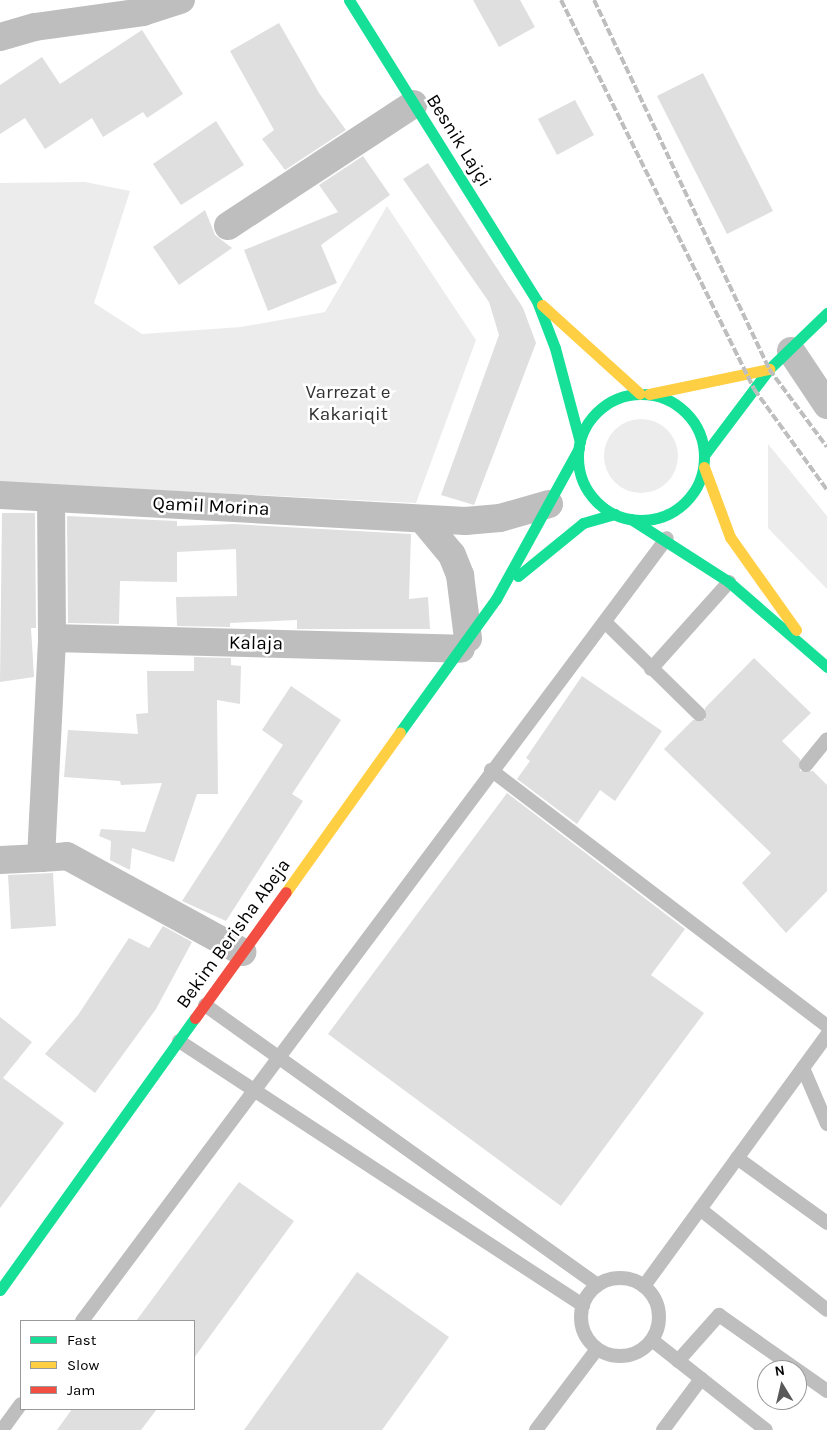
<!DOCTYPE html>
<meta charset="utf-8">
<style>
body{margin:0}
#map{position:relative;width:827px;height:1430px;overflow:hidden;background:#fff;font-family:Karla,sans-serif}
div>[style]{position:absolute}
.green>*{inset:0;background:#ececec}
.round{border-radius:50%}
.building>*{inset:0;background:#dfdfdf}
.lane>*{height:14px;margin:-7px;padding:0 7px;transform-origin:7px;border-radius:7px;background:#bebebe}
.lane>.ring{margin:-7px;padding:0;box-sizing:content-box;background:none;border:14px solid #bebebe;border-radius:50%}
.street>*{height:28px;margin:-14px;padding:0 14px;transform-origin:14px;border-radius:14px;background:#bebebe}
.fast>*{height:11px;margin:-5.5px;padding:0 5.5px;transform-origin:5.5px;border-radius:5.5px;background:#16e098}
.fast>.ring{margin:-5.5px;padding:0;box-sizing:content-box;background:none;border:11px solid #16e098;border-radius:50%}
.slow>*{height:11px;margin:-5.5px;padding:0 5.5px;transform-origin:5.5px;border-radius:5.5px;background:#ffcf43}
.jam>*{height:11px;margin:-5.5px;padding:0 5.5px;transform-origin:5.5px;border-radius:5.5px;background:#f24e42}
.rail>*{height:4px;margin-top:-2px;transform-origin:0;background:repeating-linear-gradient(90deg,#bebebe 0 8px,transparent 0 10.5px)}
span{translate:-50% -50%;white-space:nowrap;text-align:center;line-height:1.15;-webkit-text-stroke:5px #fff;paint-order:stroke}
.street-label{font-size:19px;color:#000}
.park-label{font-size:19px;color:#333}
.legend{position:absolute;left:20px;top:1320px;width:175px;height:90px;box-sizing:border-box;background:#fff;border:1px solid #999;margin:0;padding:6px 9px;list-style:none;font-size:15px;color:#000}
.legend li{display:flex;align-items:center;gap:10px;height:25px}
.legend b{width:25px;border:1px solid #999}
.north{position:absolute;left:757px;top:1360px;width:50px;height:50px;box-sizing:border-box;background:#fff;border:1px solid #999;border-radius:50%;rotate:351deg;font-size:14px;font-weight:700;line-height:20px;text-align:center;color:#000}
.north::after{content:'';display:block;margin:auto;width:18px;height:22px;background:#595959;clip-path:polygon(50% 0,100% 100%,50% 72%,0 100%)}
</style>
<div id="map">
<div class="green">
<i style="clip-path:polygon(85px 182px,130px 191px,94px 303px,142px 334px,241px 327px,325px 312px,387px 206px,476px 340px,416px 503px,0 482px,0 183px)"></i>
<i class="round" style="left:604px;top:419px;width:74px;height:74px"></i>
<i style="clip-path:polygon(768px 444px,827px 516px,827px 589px,768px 528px)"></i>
</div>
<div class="building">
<i style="clip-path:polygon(473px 0,520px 0,535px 27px,499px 47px)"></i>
<i style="clip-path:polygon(279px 23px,319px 93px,346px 130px,285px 170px,262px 139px,274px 130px,230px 51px)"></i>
<i style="clip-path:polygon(142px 30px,183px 94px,147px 118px,143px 112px,103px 137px,92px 118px,45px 149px,25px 118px,0 134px,0 85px,42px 57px,60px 84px)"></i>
<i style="clip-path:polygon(703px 73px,773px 211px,727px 234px,657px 96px)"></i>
<i style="clip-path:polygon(575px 100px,594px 135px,557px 155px,538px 119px)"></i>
<i style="clip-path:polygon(216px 121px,244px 165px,181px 205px,153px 164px)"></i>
<i style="clip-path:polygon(363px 156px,390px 195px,321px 245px,337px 283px,268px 311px,244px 250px,338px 212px,319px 185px)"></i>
<i style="clip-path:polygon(428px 163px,523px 308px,536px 343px,474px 505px,441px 495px,499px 335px,489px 302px,403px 179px)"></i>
<i style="clip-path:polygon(205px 210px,215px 235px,232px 248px,179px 285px,153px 247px)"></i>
<i style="clip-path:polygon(2px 513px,35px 513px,36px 628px,31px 628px,34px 677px,0 682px)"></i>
<i style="clip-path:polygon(67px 516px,177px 521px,177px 526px,234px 524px,411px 534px,409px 599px,428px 597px,430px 629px,297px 629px,297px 620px,230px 623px,230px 627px,177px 626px,176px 597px,237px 596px,236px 549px,177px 552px,177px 582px,120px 581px,119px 624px,68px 623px)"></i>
<i style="clip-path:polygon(194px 657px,231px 658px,231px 665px,241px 666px,240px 704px,217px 700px,218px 794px,197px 794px,174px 862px,132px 848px,130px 870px,110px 860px,111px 841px,99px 836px,101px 829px,145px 832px,162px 783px,121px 785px,120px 781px,64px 777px,68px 730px,138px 734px,136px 714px,148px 713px,147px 671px,194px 671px)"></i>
<i style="clip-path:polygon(754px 658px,811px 713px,782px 741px,800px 759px,800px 771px,813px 771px,827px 785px,827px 891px,786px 933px,742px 883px,771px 853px,664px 749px,693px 720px,705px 720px,705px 708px)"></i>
<i style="clip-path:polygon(582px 676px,662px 731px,615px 801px,600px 790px,577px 824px,517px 779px,530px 761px,526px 758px)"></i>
<i style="clip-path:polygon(291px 686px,341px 720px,292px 794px,303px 801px,226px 921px,182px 901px,283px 745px,262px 730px)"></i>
<i style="clip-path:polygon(507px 793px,685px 929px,651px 975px,704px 1013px,561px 1206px,328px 1034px)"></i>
<i style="clip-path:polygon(53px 873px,56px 926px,11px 929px,8px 875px)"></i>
<i style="clip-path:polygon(163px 926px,192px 942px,156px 1009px,95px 1093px,45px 1054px,78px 1015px,129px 938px,149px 948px)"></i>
<i style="clip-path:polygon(0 1017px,32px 1042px,3px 1078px,64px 1123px,0 1208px)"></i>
<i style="clip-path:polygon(239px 1182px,294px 1221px,194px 1358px,194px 1321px,136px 1321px)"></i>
<i style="clip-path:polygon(357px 1272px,449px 1337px,382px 1430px,244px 1430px)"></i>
<i style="clip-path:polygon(72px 1409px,157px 1409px,141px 1430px,57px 1430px)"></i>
</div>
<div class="lane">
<i style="left:607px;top:624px;width:129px;rotate:44.4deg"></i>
<i style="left:651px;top:669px;width:117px;rotate:-48.1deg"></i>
<i style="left:806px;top:765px;width:33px;rotate:-51deg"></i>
<i style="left:491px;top:770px;width:422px;rotate:37.3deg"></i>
<i style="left:205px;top:1005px;width:482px;rotate:35.5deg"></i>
<i style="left:179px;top:1041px;width:483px;rotate:33.2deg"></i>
<i style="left:803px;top:1068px;width:61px;rotate:66.8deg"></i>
<i style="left:737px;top:1158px;width:111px;rotate:35.8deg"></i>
<i style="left:700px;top:1209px;width:162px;rotate:38.5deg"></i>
<i class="ring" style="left:581px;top:1278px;width:64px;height:64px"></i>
<i style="left:644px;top:1286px;width:311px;rotate:-53.9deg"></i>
<i style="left:82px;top:1321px;width:977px;rotate:-53.24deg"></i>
<i style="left:652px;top:1340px;width:145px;rotate:38.3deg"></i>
<i style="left:678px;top:1361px;width:62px;rotate:-48.3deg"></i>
<i style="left:719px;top:1315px;width:132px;rotate:35.1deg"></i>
<i style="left:2px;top:1430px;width:32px;rotate:-54deg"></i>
<i style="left:536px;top:1430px;width:101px;rotate:-53deg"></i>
<i style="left:663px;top:1430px;width:64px;rotate:-53.3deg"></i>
</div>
<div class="street">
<i style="left:0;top:37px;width:36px;rotate:-16deg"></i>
<i style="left:35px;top:27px;width:109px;rotate:-7.9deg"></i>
<i style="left:143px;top:12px;width:40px;rotate:-18deg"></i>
<i style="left:228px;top:226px;width:222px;rotate:-33.3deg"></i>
<i style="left:791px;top:351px;width:65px;rotate:56.3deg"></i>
<i style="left:0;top:495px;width:466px;rotate:3.2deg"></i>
<i style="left:465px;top:521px;width:35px;rotate:-5deg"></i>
<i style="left:500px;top:518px;width:51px;rotate:-15.9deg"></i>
<i style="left:423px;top:520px;width:45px;rotate:50.4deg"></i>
<i style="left:452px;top:555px;width:22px;rotate:68deg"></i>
<i style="left:460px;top:575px;width:64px;rotate:82.8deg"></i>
<i style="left:52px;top:638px;width:409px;rotate:1.5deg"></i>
<i style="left:41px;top:858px;width:26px;rotate:-4deg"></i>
<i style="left:67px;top:856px;width:200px;rotate:28.7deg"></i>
<i style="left:0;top:860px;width:41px;rotate:-2.8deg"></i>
<i style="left:41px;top:858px;width:220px;rotate:-87.1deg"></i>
<i style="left:52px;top:638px;width:140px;rotate:-90.4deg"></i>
</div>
<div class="fast">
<i style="left:349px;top:0;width:355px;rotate:58deg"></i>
<i style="left:537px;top:301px;width:50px;rotate:69deg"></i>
<i style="left:555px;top:348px;width:97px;rotate:75.1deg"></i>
<i class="ring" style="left:578px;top:394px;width:115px;height:115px"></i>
<i style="left:705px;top:454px;width:106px;rotate:-53deg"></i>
<i style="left:769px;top:369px;width:81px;rotate:-44deg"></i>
<i style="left:631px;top:519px;width:117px;rotate:32.7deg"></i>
<i style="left:729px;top:582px;width:130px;rotate:40.9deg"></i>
<i style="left:518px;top:576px;width:84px;rotate:-39.2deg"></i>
<i style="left:583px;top:523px;width:33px;rotate:-16deg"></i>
<i style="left:400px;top:732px;width:164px;rotate:-54.2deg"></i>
<i style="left:496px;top:599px;width:172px;rotate:-61.2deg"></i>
<i style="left:0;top:1290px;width:335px;rotate:-54.4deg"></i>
</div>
<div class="slow">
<i style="left:542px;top:305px;width:132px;rotate:42.2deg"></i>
<i style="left:649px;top:394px;width:123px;rotate:-11.8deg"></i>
<i style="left:704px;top:467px;width:75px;rotate:69.6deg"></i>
<i style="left:730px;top:537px;width:114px;rotate:54.6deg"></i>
<i style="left:286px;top:892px;width:196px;rotate:-54.5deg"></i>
</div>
<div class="jam">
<i style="left:195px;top:1018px;width:155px;rotate:-54.2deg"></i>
</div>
<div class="rail">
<i style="left:561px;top:0;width:434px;rotate:63.6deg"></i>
<i style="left:754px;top:389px;width:125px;rotate:54.1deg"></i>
<i style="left:594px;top:0;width:408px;rotate:64.6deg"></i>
<i style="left:769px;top:369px;width:97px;rotate:53.4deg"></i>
</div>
<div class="street-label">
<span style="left:458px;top:141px;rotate:58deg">Besnik Lajçi</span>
<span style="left:211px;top:507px;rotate:3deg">Qamil Morina</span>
<span style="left:256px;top:644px;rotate:1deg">Kalaja</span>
<span style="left:234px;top:934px;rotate:-54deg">Bekim Berisha Abeja</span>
</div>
<div class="park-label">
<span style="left:348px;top:404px">Varrezat e<br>Kakariqit</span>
</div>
<ul class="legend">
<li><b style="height:6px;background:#16e098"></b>Fast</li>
<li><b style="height:6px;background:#ffcf43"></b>Slow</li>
<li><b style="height:6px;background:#f24e42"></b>Jam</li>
</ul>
<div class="north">N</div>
</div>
